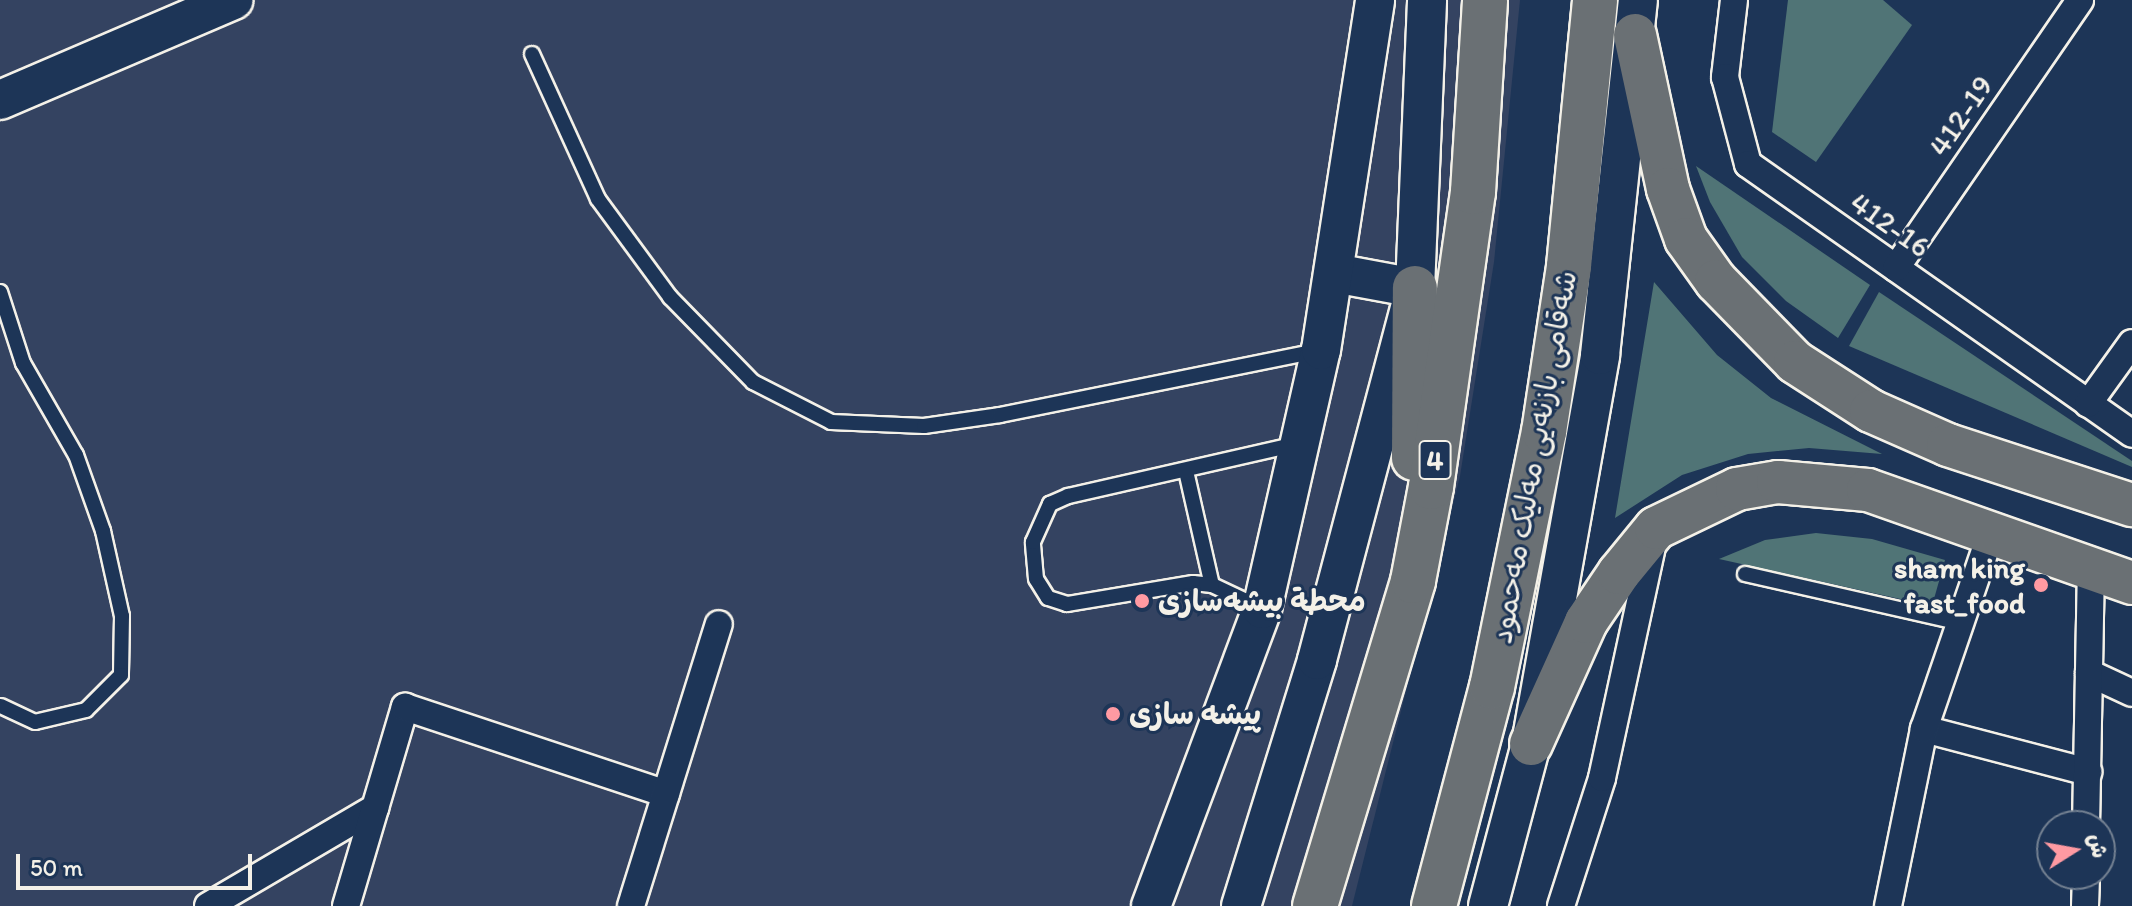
<!DOCTYPE html>
<meta charset="utf-8">
<style>
body{margin:0}
#map{position:relative;width:2132px;height:906px;overflow:hidden;background:#1d3557;font-family:Itim,"Playpen Sans Arabic",sans-serif}
div>[style]{position:absolute}
.built>*{inset:0;background:#344361}
.green>*{inset:0;background:#507476}
.roads{filter:drop-shadow(2px 0 #f4f1e8) drop-shadow(-2px 0 #f4f1e8) drop-shadow(0 2px #f4f1e8) drop-shadow(0 -2px #f4f1e8)}
.lane>*{height:14px;margin:-7px;padding:0 7px;transform-origin:7px;border-radius:7px;background:#1d3557}
.street>*{height:26px;margin:-13px;padding:0 13px;transform-origin:13px;border-radius:13px;background:#1d3557}
.secondary>*{height:38px;margin:-19px;padding:0 19px;transform-origin:19px;border-radius:19px;background:#1d3557}
.primary>*{height:42px;margin:-21px;padding:0 21px;transform-origin:21px;border-radius:21px;background:#6a7074}
.highway>*{height:44px;margin:-22px;padding:0 22px;transform-origin:22px;border-radius:22px;background:#6a7074}
.dots>*{width:22px;height:22px;translate:-50% -50%;box-sizing:border-box;border:4px solid #1d3557;border-radius:50%}
span{translate:-50% -50%;white-space:nowrap;text-align:center;line-height:1.15;-webkit-text-stroke:6px #1d3557;paint-order:stroke}
.shield-label span{padding:2px 6px;background:#1d3557;border:2px solid;border-radius:6px;-webkit-text-stroke-width:0}
.shield-label{font-size:28px;color:#f4f1e8;font-weight:700}
.street-label{font-size:30px;color:#f4f1e8}
.poi-label{font-size:30px;color:#f4f1e8;font-weight:700}
.right{translate:-100% -50%;text-align:right}
.left{translate:0 -50%;text-align:left}
.north{position:absolute;left:2036px;top:810px;width:80px;height:80px;box-sizing:border-box;background:#1d3557;border:2px solid #738091;border-radius:50%;rotate:79deg;font-size:22px;font-weight:700;line-height:32px;text-align:center;color:#f4f1e8}
.north::after{content:'';display:block;margin:auto;width:28px;height:36px;background:#ff9aa2;clip-path:polygon(50% 0,100% 100%,50% 72%,0 100%)}
.scale{position:absolute;left:16px;top:854px;width:236px;height:36px;box-sizing:border-box;border:4px solid #f4f1e8;border-top:0;padding-left:10px;font-size:24px;line-height:28px;white-space:nowrap;color:#f4f1e8;-webkit-text-stroke:6px #1d3557;paint-order:stroke}
</style>
<div id="map">
<div class="built">
<i style="clip-path:polygon(0 0,1520px 0,1494px 262px,1460px 476px,1352px 906px,0 906px)"></i>
</div>
<div class="green">
<i style="clip-path:polygon(1788px 0,1883px 0,1912px 25px,1816px 162px,1772px 132px)"></i>
<i style="clip-path:polygon(1696px 166px,1870px 285px,1838px 338px,1786px 301px,1742px 257px,1710px 202px)"></i>
<i style="clip-path:polygon(1654px 282px,1717px 355px,1771px 398px,1882px 454px,1809px 448px,1748px 454px,1682px 475px,1615px 518px)"></i>
<i style="clip-path:polygon(1879px 292px,2132px 461px,2132px 467px,1849px 346px)"></i>
<i style="clip-path:polygon(1816px 533px,1872px 539px,1945px 560px,1932px 606px,1719px 559px,1765px 540px)"></i>
</div>
<div class="roads">
<div class="lane">
<i style="left:532px;top:54px;width:159px;rotate:65.5deg"></i>
<i style="left:598px;top:199px;width:122px;rotate:53.7deg"></i>
<i style="left:670px;top:297px;width:119px;rotate:45.7deg"></i>
<i style="left:753px;top:382px;width:88px;rotate:27.1deg"></i>
<i style="left:831px;top:422px;width:93px;rotate:2.5deg"></i>
<i style="left:924px;top:426px;width:77px;rotate:-8.2deg"></i>
<i style="left:1000px;top:415px;width:322px;rotate:-11.4deg"></i>
<i style="left:0;top:292px;width:75px;rotate:72.1deg"></i>
<i style="left:23px;top:363px;width:106px;rotate:60.1deg"></i>
<i style="left:76px;top:455px;width:81px;rotate:70.4deg"></i>
<i style="left:103px;top:531px;width:87px;rotate:77.4deg"></i>
<i style="left:122px;top:616px;width:59px;rotate:91deg"></i>
<i style="left:121px;top:675px;width:49px;rotate:135deg"></i>
<i style="left:86px;top:710px;width:52px;rotate:166.8deg"></i>
<i style="left:35px;top:722px;width:38px;rotate:-155deg"></i>
<i style="left:1186px;top:471px;width:117px;rotate:77.2deg"></i>
<i style="left:1745px;top:574px;width:221px;rotate:12.8deg"></i>
<i style="left:1259px;top:607px;width:52px;rotate:-154.9deg"></i>
<i style="left:1212px;top:585px;width:19px;rotate:-174deg"></i>
<i style="left:1193px;top:583px;width:128px;rotate:170.5deg"></i>
<i style="left:1067px;top:604px;width:20px;rotate:-162deg"></i>
<i style="left:1048px;top:598px;width:22px;rotate:-122deg"></i>
<i style="left:1036px;top:579px;width:37px;rotate:-95deg"></i>
<i style="left:1033px;top:542px;width:42px;rotate:-65.9deg"></i>
<i style="left:1050px;top:504px;width:20px;rotate:-24deg"></i>
<i style="left:1068px;top:496px;width:235px;rotate:-12.8deg"></i>
</div>
<div class="street">
<i style="left:1734px;top:0;width:78px;rotate:96.7deg"></i>
<i style="left:1725px;top:77px;width:90px;rotate:75.2deg"></i>
<i style="left:1748px;top:164px;width:469px;rotate:35.1deg"></i>
<i style="left:1896px;top:268px;width:325px;rotate:-55.5deg"></i>
<i style="left:2088px;top:404px;width:75px;rotate:-54.2deg"></i>
<i style="left:2089px;top:673px;width:47px;rotate:24.9deg"></i>
<i style="left:1924px;top:729px;width:170px;rotate:14.7deg"></i>
<i style="left:2086px;top:826px;width:261px;rotate:-88.9deg"></i>
<i style="left:208px;top:906px;width:194px;rotate:-30.4deg"></i>
<i style="left:346px;top:906px;width:208px;rotate:-73.5deg"></i>
<i style="left:405px;top:707px;width:275px;rotate:18.4deg"></i>
<i style="left:631px;top:906px;width:295px;rotate:-72.7deg"></i>
<i style="left:1561px;top:906px;width:134px;rotate:-72.2deg"></i>
<i style="left:1602px;top:778px;width:246px;rotate:-77.8deg"></i>
<i style="left:1888px;top:906px;width:181px;rotate:-78.5deg"></i>
<i style="left:1924px;top:729px;width:210px;rotate:-71.1deg"></i>
<i style="left:2085px;top:906px;width:32px;rotate:-88deg"></i>
</div>
<div class="secondary">
<i style="left:0;top:100px;width:254px;rotate:-23.2deg"></i>
<i style="left:1334px;top:273px;width:82px;rotate:10.5deg"></i>
<i style="left:1151px;top:906px;width:317px;rotate:-69.5deg"></i>
<i style="left:1262px;top:609px;width:266px;rotate:-77.2deg"></i>
<i style="left:1321px;top:350px;width:354px;rotate:-81.2deg"></i>
<i style="left:1241px;top:906px;width:257px;rotate:-72.8deg"></i>
<i style="left:1317px;top:660px;width:385px;rotate:-75.2deg"></i>
<i style="left:1415px;top:288px;width:288px;rotate:-87.6deg"></i>
<i style="left:1488px;top:906px;width:168px;rotate:-75.1deg"></i>
<i style="left:1531px;top:744px;width:395px;rotate:-79.9deg"></i>
<i style="left:1600px;top:355px;width:357px;rotate:-83.9deg"></i>
</div>
<div class="primary">
<i style="left:1635px;top:35px;width:157px;rotate:77.9deg"></i>
<i style="left:1668px;top:189px;width:53px;rotate:70.2deg"></i>
<i style="left:1686px;top:239px;width:52px;rotate:54.5deg"></i>
<i style="left:1716px;top:281px;width:113px;rotate:45.7deg"></i>
<i style="left:1795px;top:362px;width:90px;rotate:32.8deg"></i>
<i style="left:1871px;top:411px;width:84px;rotate:23.8deg"></i>
<i style="left:1948px;top:445px;width:194px;rotate:18.1deg"></i>
<i style="left:1531px;top:744px;width:134px;rotate:-65.7deg"></i>
<i style="left:1586px;top:622px;width:59px;rotate:-56deg"></i>
<i style="left:1619px;top:573px;width:58px;rotate:-50.6deg"></i>
<i style="left:1656px;top:528px;width:90px;rotate:-25.7deg"></i>
<i style="left:1737px;top:489px;width:42px;rotate:-9.7deg"></i>
<i style="left:1778px;top:482px;width:90px;rotate:5.1deg"></i>
<i style="left:1868px;top:490px;width:280px;rotate:19.4deg"></i>
</div>
<div class="highway">
<i style="left:1414px;top:458px;width:170px;rotate:-89.7deg"></i>
<i style="left:1315px;top:906px;width:339px;rotate:-73.2deg"></i>
<i style="left:1413px;top:581px;width:96px;rotate:-79.2deg"></i>
<i style="left:1431px;top:487px;width:298px;rotate:-81.9deg"></i>
<i style="left:1473px;top:192px;width:192px;rotate:-86.4deg"></i>
<i style="left:1434px;top:906px;width:227px;rotate:-75.2deg"></i>
<i style="left:1492px;top:687px;width:260px;rotate:-78.5deg"></i>
<i style="left:1544px;top:432px;width:168px;rotate:-81.4deg"></i>
<i style="left:1569px;top:266px;width:267px;rotate:-84.4deg"></i>
</div>
</div>
<div class="dots">
<i style="left:2041px;top:585px;background:#ff9aa2"></i>
<i style="left:1142px;top:601px;background:#ff9aa2"></i>
<i style="left:1113px;top:714px;background:#ff9aa2"></i>
</div>
<div class="shield-label">
<span style="left:1435px;top:460px">4</span>
</div>
<div class="street-label">
<span style="left:1961px;top:116px;rotate:-56deg">412-19</span>
<span style="left:1890px;top:225px;rotate:35deg">412-16</span>
<span style="left:1534px;top:457px;rotate:-80deg">شەقامی بازنەیی مەلیک مەحمود</span>
</div>
<div class="poi-label">
<span class="right" style="left:2025px;top:585px">sham king<br>fast_food</span>
<span class="left" style="left:1158px;top:601px">محطة بیشەسازی</span>
<span class="left" style="left:1129px;top:714px">پیشه سازی</span>
</div>
<div class="north">ش</div>
<div class="scale">50 m</div>
</div>
